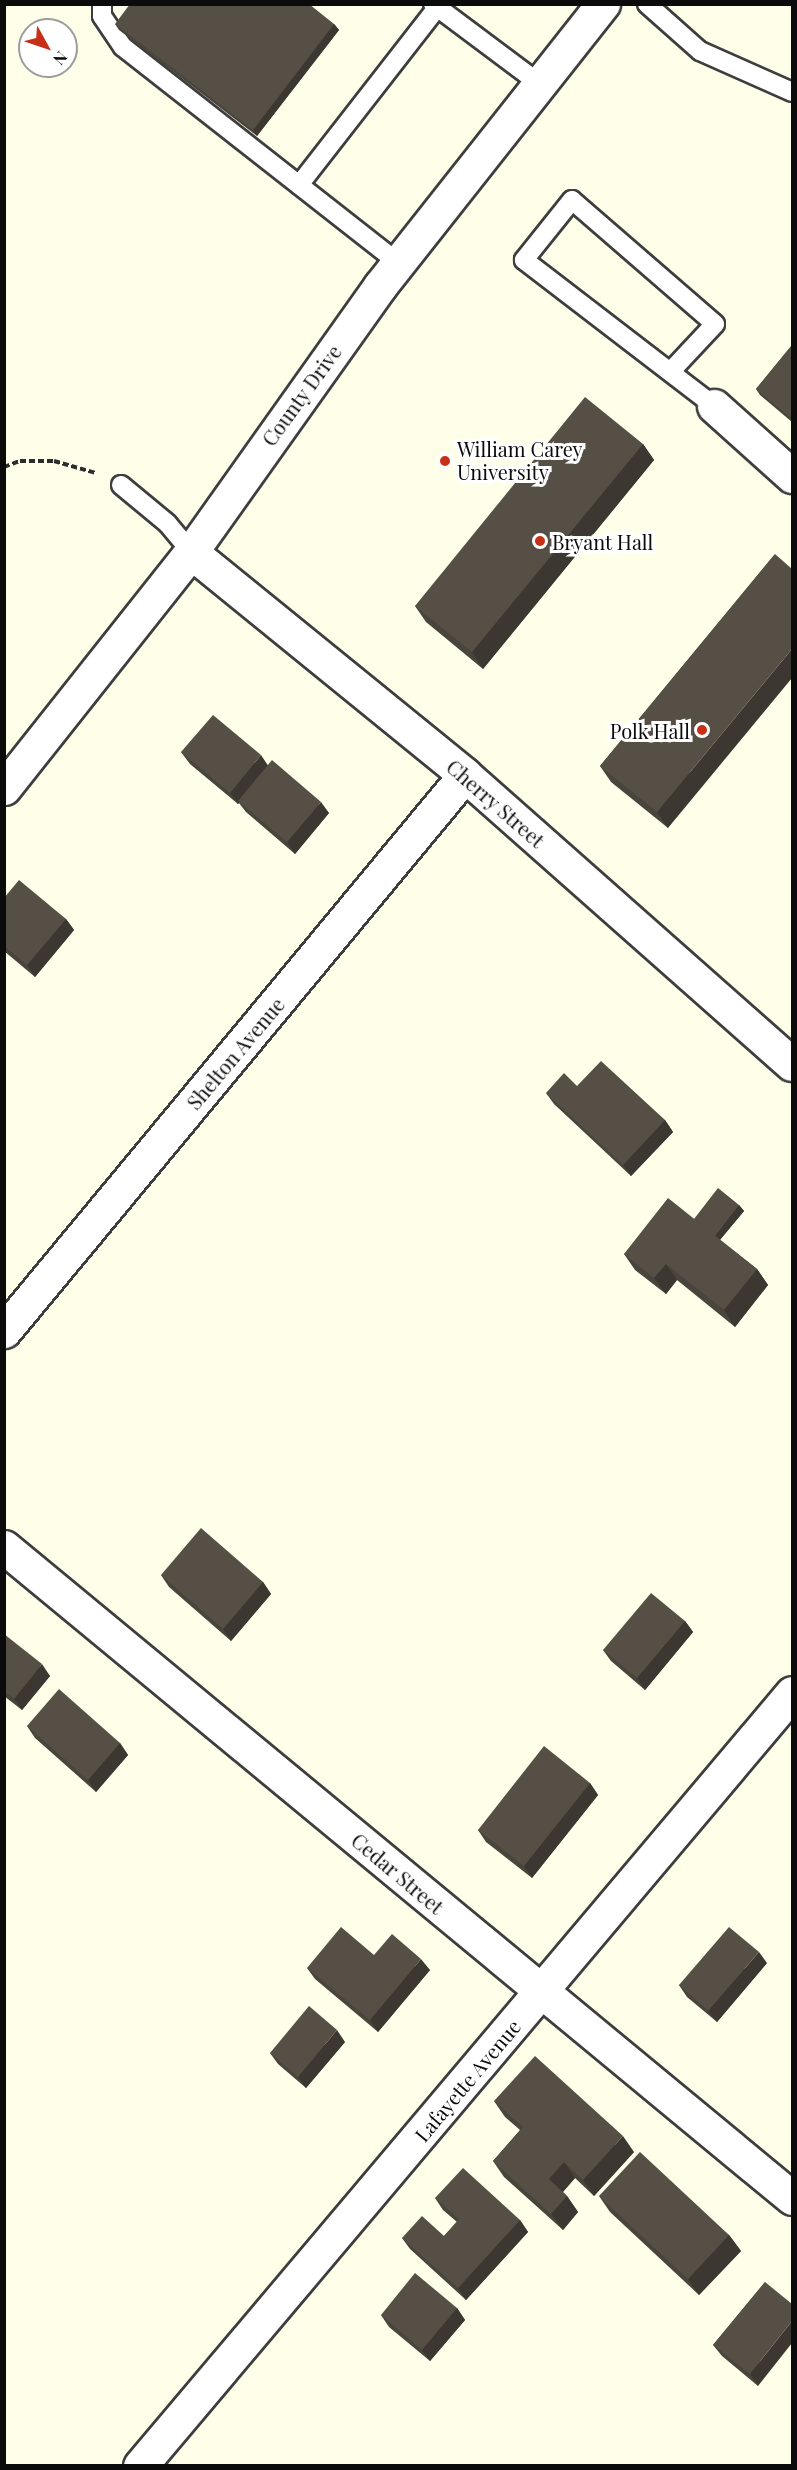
<!DOCTYPE html>
<style>
body{margin:0}
#map{position:relative;width:797px;height:2470px;overflow:hidden;background:#ffffe9;font-family:"Playfair Display",serif}
div>[style]{position:absolute}
.path>*{height:4px;margin-top:-2px;transform-origin:0;background:repeating-linear-gradient(90deg,#2d2d2d 0 6px,transparent 0 9px)}
.roads{filter:drop-shadow(2px 0 #3e3e3e) drop-shadow(-2px 0 #3e3e3e) drop-shadow(0 2px #3e3e3e) drop-shadow(0 -2px #3e3e3e)}
.service>*{height:18px;margin:-9px;padding:0 9px;transform-origin:9px;border-radius:9px;background:#fff}
.minor>*{height:33px;margin:-16.5px;padding:0 16.5px;transform-origin:16.5px;border-radius:16.5px;background:#fff}
.wall>*{inset:0;background:#49443c}
.shaded-wall>*{inset:0;background:#3c3731}
.building>*{inset:0;background:#554f46}
.dots>*{width:16px;height:16px;translate:-50% -50%;box-sizing:border-box;border:3px solid #fff;border-radius:50%}
span{translate:-50% -50%;white-space:nowrap;text-align:center;line-height:1.15;-webkit-text-stroke:6px #fff;paint-order:stroke}
.street-label{font-size:20px;color:#0b0b0b}
.poi-label{font-size:20px;color:#0b0b0b}
.left{translate:0 -50%;text-align:left}
.right{translate:-100% -50%;text-align:right}
.frame{position:absolute;inset:0;border:6px solid #0b0b0b;pointer-events:none}
.north{position:absolute;left:18px;top:18px;width:60px;height:60px;box-sizing:border-box;background:#fff;border:2px solid #9d9d9d;border-radius:50%;rotate:130deg;font-size:16px;font-weight:700;line-height:24px;text-align:center;color:#0b0b0b}
.north::after{content:'';display:block;margin:auto;width:21px;height:27px;background:#c73017;clip-path:polygon(50% 0,100% 100%,50% 72%,0 100%)}
</style>
<div id="map">
<div class="path">
<i style="left:4px;top:467px;width:17px;rotate:-21deg"></i>
<i style="left:20px;top:461px;width:34px"></i>
<i style="left:54px;top:461px;width:44px;rotate:15.9deg"></i>
</div>
<div class="roads">
<div class="service">
<i style="left:102px;top:4px;width:12px;rotate:90deg"></i>
<i style="left:102px;top:16px;width:37px;rotate:56deg"></i>
<i style="left:123px;top:47px;width:350px;rotate:38.1deg"></i>
<i style="left:433px;top:4px;width:134px;rotate:36.8deg"></i>
<i style="left:647px;top:4px;width:71px;rotate:41.6deg"></i>
<i style="left:700px;top:51px;width:101px;rotate:24deg"></i>
<i style="left:299px;top:185px;width:224px;rotate:-52.1deg"></i>
<i style="left:671px;top:371px;width:64px;rotate:-46.9deg"></i>
<i style="left:715px;top:324px;width:189px;rotate:-139.1deg"></i>
<i style="left:572px;top:200px;width:77px;rotate:128.7deg"></i>
<i style="left:524px;top:260px;width:240px;rotate:37.5deg"></i>
<i style="left:121px;top:485px;width:60px;rotate:39.6deg"></i>
<i style="left:167px;top:523px;width:38px;rotate:50deg"></i>
</div>
<div class="minor">
<i style="left:714px;top:406px;width:105px;rotate:41.9deg"></i>
<i style="left:191px;top:552px;width:353px;rotate:39.1deg"></i>
<i style="left:465px;top:775px;width:436px;rotate:41.5deg"></i>
<i style="left:4px;top:788px;width:301px;rotate:-51.6deg"></i>
<i style="left:191px;top:552px;width:326px;rotate:-54.6deg"></i>
<i style="left:380px;top:286px;width:360px;rotate:-51.7deg"></i>
<i style="left:4px;top:1331px;width:722px;rotate:-50.34deg"></i>
<i style="left:4px;top:1547px;width:1022px;rotate:39.56deg"></i>
<i style="left:140px;top:2466px;width:1011px;rotate:-49.85deg"></i>
</div>
</div>
<div class="wall">
<i style="clip-path:polygon(115px 24px,334px 24px,339px 30px,257px 136px,119px 30px)"></i>
<i style="clip-path:polygon(792px 345px,792px 422px,760px 395px,756px 389px)"></i>
<i style="clip-path:polygon(643px 444px,654px 460px,483px 669px,426px 622px,415px 606px)"></i>
<i style="clip-path:polygon(775px 554px,668px 828px,611px 782px,600px 766px)"></i>
<i style="clip-path:polygon(181px 752px,268px 765px,329px 813px,295px 854px,246px 812px,239px 803px,238px 804px,190px 764px)"></i>
<i style="clip-path:polygon(4px 898px,66px 919px,74px 930px,35px 977px,4px 951px)"></i>
<i style="clip-path:polygon(546px 1093px,665px 1120px,673px 1132px,631px 1176px,554px 1104px)"></i>
<i style="clip-path:polygon(739px 1205px,744px 1211px,720px 1240px,757px 1269px,768px 1285px,735px 1327px,677px 1280px,666px 1294px,635px 1270px,624px 1254px,694px 1219px)"></i>
<i style="clip-path:polygon(161px 1575px,263px 1582px,271px 1594px,231px 1641px,169px 1587px)"></i>
<i style="clip-path:polygon(685px 1621px,693px 1632px,645px 1690px,611px 1661px,603px 1650px)"></i>
<i style="clip-path:polygon(4px 1634px,50px 1676px,22px 1710px,4px 1696px)"></i>
<i style="clip-path:polygon(27px 1726px,120px 1743px,128px 1755px,96px 1792px,35px 1738px)"></i>
<i style="clip-path:polygon(590px 1783px,598px 1795px,532px 1878px,486px 1842px,478px 1830px)"></i>
<i style="clip-path:polygon(374px 1955px,430px 1970px,378px 2032px,315px 1979px,307px 1968px)"></i>
<i style="clip-path:polygon(767px 1963px,717px 2022px,687px 1997px,679px 1985px)"></i>
<i style="clip-path:polygon(345px 2042px,306px 2088px,278px 2064px,270px 2053px)"></i>
<i style="clip-path:polygon(494px 2101px,634px 2152px,594px 2196px,575px 2178px,563px 2192px,567px 2196px,578px 2212px,563px 2230px,504px 2177px,493px 2161px,520px 2130px,505px 2117px)"></i>
<i style="clip-path:polygon(599px 2196px,729px 2235px,741px 2251px,699px 2295px,610px 2212px)"></i>
<i style="clip-path:polygon(435px 2198px,520px 2220px,528px 2232px,466px 2300px,410px 2249px,402px 2238px,444px 2236px,457px 2222px,443px 2210px)"></i>
<i style="clip-path:polygon(765px 2282px,758px 2386px,722px 2356px,713px 2345px)"></i>
<i style="clip-path:polygon(457px 2308px,465px 2320px,430px 2361px,389px 2327px,381px 2315px)"></i>
</div>
<div class="shaded-wall">
<i style="clip-path:polygon(334px 24px,339px 30px,257px 136px,253px 130px)"></i>
<i style="clip-path:polygon(643px 444px,654px 460px,483px 669px,472px 652px)"></i>
<i style="clip-path:polygon(792px 649px,792px 678px,668px 828px,657px 812px)"></i>
<i style="clip-path:polygon(261px 755px,269px 767px,238px 801px,239px 803px,238px 804px,230px 793px)"></i>
<i style="clip-path:polygon(321px 802px,329px 813px,295px 854px,287px 842px)"></i>
<i style="clip-path:polygon(66px 919px,74px 930px,35px 977px,27px 965px)"></i>
<i style="clip-path:polygon(665px 1120px,673px 1132px,631px 1176px,623px 1165px)"></i>
<i style="clip-path:polygon(739px 1205px,744px 1211px,718px 1242px,714px 1236px)"></i>
<i style="clip-path:polygon(666px 1264px,677px 1280px,666px 1294px,654px 1278px)"></i>
<i style="clip-path:polygon(757px 1269px,768px 1285px,735px 1327px,724px 1310px)"></i>
<i style="clip-path:polygon(263px 1582px,271px 1594px,231px 1641px,223px 1629px)"></i>
<i style="clip-path:polygon(685px 1621px,693px 1632px,645px 1690px,637px 1678px)"></i>
<i style="clip-path:polygon(42px 1664px,50px 1676px,22px 1710px,14px 1699px)"></i>
<i style="clip-path:polygon(120px 1743px,128px 1755px,96px 1792px,88px 1780px)"></i>
<i style="clip-path:polygon(590px 1783px,598px 1795px,532px 1878px,524px 1866px)"></i>
<i style="clip-path:polygon(759px 1952px,767px 1963px,717px 2022px,708px 2011px)"></i>
<i style="clip-path:polygon(421px 1959px,430px 1970px,378px 2032px,370px 2020px)"></i>
<i style="clip-path:polygon(337px 2030px,345px 2042px,306px 2088px,298px 2077px)"></i>
<i style="clip-path:polygon(623px 2136px,634px 2152px,594px 2196px,583px 2180px)"></i>
<i style="clip-path:polygon(564px 2162px,575px 2178px,560px 2195px,549px 2179px)"></i>
<i style="clip-path:polygon(567px 2196px,578px 2212px,563px 2230px,551px 2214px)"></i>
<i style="clip-path:polygon(520px 2220px,528px 2232px,466px 2300px,458px 2288px)"></i>
<i style="clip-path:polygon(729px 2235px,741px 2251px,699px 2295px,688px 2279px)"></i>
<i style="clip-path:polygon(457px 2308px,465px 2320px,430px 2361px,422px 2350px)"></i>
<i style="clip-path:polygon(792px 2321px,792px 2343px,758px 2386px,750px 2374px)"></i>
</div>
<div class="building">
<i style="clip-path:polygon(130px 4px,309px 4px,334px 24px,253px 130px,115px 24px)"></i>
<i style="clip-path:polygon(792px 345px,792px 419px,756px 389px)"></i>
<i style="clip-path:polygon(585px 397px,643px 444px,472px 652px,415px 606px)"></i>
<i style="clip-path:polygon(775px 554px,792px 569px,792px 649px,657px 812px,600px 766px)"></i>
<i style="clip-path:polygon(213px 715px,261px 755px,230px 793px,181px 752px)"></i>
<i style="clip-path:polygon(272px 760px,321px 802px,287px 842px,238px 801px)"></i>
<i style="clip-path:polygon(19px 880px,66px 919px,27px 965px,4px 946px,4px 898px)"></i>
<i style="clip-path:polygon(601px 1061px,665px 1120px,623px 1165px,546px 1093px,564px 1073px,577px 1086px)"></i>
<i style="clip-path:polygon(718px 1188px,739px 1205px,715px 1236px,694px 1219px)"></i>
<i style="clip-path:polygon(668px 1198px,757px 1269px,724px 1310px,666px 1264px,654px 1278px,624px 1254px)"></i>
<i style="clip-path:polygon(201px 1528px,263px 1582px,223px 1629px,161px 1575px)"></i>
<i style="clip-path:polygon(651px 1593px,685px 1621px,637px 1678px,603px 1650px)"></i>
<i style="clip-path:polygon(4px 1634px,42px 1664px,14px 1699px,4px 1691px)"></i>
<i style="clip-path:polygon(59px 1689px,120px 1743px,88px 1780px,27px 1726px)"></i>
<i style="clip-path:polygon(544px 1746px,590px 1783px,524px 1866px,478px 1830px)"></i>
<i style="clip-path:polygon(341px 1927px,374px 1955px,392px 1934px,421px 1959px,370px 2020px,307px 1968px)"></i>
<i style="clip-path:polygon(729px 1927px,759px 1952px,708px 2011px,679px 1985px)"></i>
<i style="clip-path:polygon(309px 2006px,337px 2030px,298px 2077px,270px 2053px)"></i>
<i style="clip-path:polygon(535px 2056px,623px 2136px,583px 2180px,564px 2162px,549px 2179px,567px 2196px,551px 2214px,493px 2161px,523px 2127px,494px 2101px)"></i>
<i style="clip-path:polygon(640px 2152px,729px 2235px,688px 2279px,599px 2196px)"></i>
<i style="clip-path:polygon(463px 2168px,520px 2220px,458px 2288px,402px 2238px,422px 2216px,444px 2236px,459px 2219px,435px 2198px)"></i>
<i style="clip-path:polygon(415px 2273px,457px 2308px,422px 2350px,381px 2315px)"></i>
<i style="clip-path:polygon(765px 2282px,792px 2304px,792px 2321px,750px 2374px,713px 2345px)"></i>
</div>
<div class="dots">
<i style="left:445px;top:461px;background:#c73017"></i>
<i style="left:540px;top:541px;background:#c73017"></i>
<i style="left:702px;top:730px;background:#c73017"></i>
</div>
<div class="street-label">
<span style="left:301px;top:395px;rotate:-54deg">County Drive</span>
<span style="left:496px;top:803px;rotate:41deg">Cherry Street</span>
<span style="left:235px;top:1053px;rotate:-50deg">Shelton Avenue</span>
<span style="left:398px;top:1873px;rotate:40deg">Cedar Street</span>
<span style="left:467px;top:2080px;rotate:-50deg">Lafayette Avenue</span>
</div>
<div class="poi-label">
<span class="left" style="left:457px;top:460px">William Carey<br>University</span>
<span class="left" style="left:552px;top:541px">Bryant Hall</span>
<span class="right" style="left:690px;top:730px">Polk Hall</span>
</div>
<div class="frame"></div>
<div class="north">N</div>
</div>
